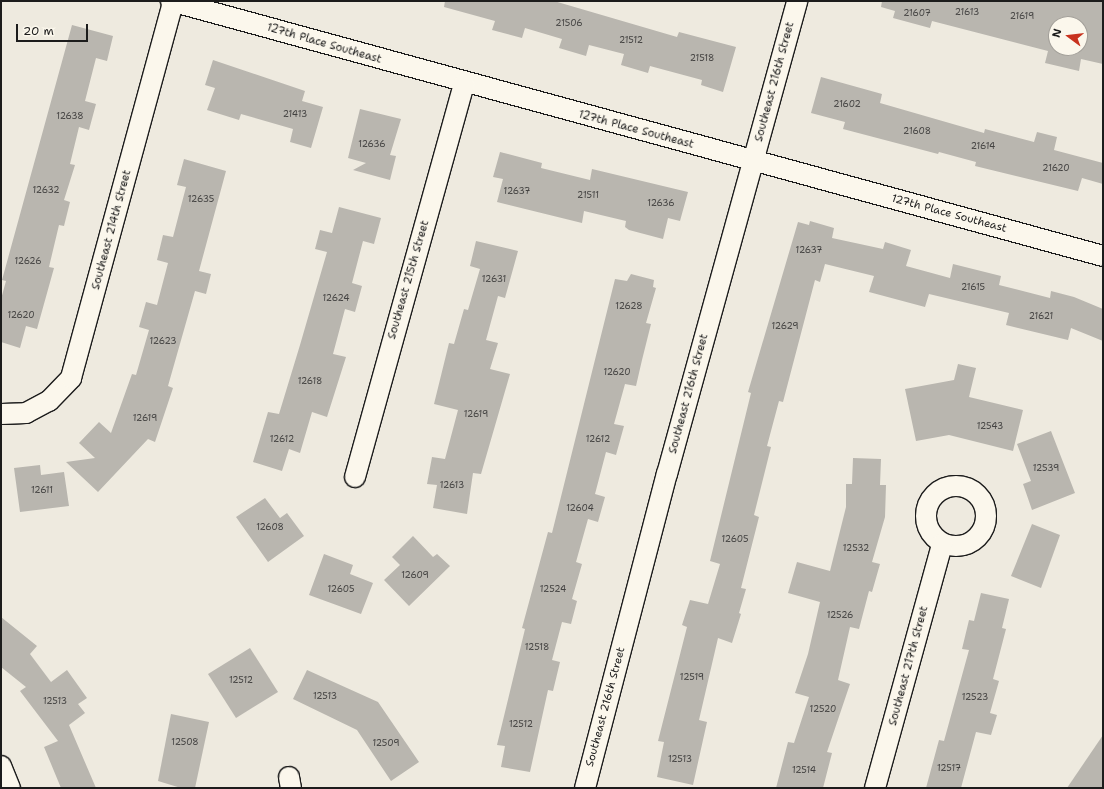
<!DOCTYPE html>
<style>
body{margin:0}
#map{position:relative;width:1104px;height:789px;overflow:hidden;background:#eeeadf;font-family:"Shantell Sans",sans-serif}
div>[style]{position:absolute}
.building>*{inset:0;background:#b9b6af}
.roads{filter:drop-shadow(1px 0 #1c1c1c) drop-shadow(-1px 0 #1c1c1c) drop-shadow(0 1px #1c1c1c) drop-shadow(0 -1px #1c1c1c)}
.street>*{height:20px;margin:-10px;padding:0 10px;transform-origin:10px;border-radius:10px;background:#fbf7ec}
.street>.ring{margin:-10px;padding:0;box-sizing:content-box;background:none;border:20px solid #fbf7ec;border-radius:50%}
span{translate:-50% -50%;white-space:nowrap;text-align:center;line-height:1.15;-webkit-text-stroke:3.5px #fbf7ec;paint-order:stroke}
.number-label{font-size:9px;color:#434241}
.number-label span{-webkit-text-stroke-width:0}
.street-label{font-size:11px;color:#1c1c1c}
.frame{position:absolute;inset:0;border:2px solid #1c1c1c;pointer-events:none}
.north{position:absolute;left:1048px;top:16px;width:40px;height:40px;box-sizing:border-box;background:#fbf7ec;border:1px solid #a29f99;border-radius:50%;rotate:285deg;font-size:11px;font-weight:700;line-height:16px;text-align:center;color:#1c1c1c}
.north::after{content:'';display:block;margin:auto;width:14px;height:18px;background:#c8321e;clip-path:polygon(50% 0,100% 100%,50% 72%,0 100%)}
.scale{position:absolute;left:16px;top:24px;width:72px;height:18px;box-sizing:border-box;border:2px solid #1c1c1c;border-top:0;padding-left:5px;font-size:12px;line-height:14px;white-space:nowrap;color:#1c1c1c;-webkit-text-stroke:3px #fbf7ec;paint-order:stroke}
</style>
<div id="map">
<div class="building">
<i style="clip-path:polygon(445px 1px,554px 1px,677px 37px,679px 32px,736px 47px,723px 92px,701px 85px,702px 80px,650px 66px,648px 73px,621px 65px,624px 54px,589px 45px,586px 56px,559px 48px,562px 39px,525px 28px,522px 38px,492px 30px,495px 21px,444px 7px)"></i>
<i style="clip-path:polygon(evenodd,882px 1px,1103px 1px,1103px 64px,1081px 59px,1079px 71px,1045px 63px,1048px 51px,932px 21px,930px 28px,893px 18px,895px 11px,881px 7px,882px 1px,1056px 24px,1080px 24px,1080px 48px,1056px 48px,1056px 24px)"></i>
<i style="clip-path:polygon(72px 25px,113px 36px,107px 61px,96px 58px,85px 101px,96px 104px,89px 130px,79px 127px,70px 164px,75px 165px,64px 200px,70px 202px,64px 226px,59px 225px,49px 267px,54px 268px,37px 329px,26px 326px,20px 348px,1px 342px,1px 299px,6px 281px,2px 280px)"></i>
<i style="clip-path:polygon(213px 60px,305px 91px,302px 101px,323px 107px,311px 148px,290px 142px,293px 129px,241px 114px,239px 120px,207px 110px,215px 88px,205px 85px)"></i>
<i style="clip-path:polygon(821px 77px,882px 94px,880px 103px,984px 133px,985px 129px,1034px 142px,1037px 132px,1057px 137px,1054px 150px,1103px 163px,1103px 184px,1082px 178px,1078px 191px,975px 166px,976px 162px,939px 152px,938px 154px,843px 129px,845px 122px,811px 113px)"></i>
<i style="clip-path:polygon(360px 109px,401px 119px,390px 155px,396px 156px,390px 180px,353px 170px,366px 163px,348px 158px)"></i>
<i style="clip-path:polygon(500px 152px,542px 163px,541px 168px,590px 180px,592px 169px,688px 192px,680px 221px,668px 218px,663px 239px,629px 230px,625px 227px,626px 221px,584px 211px,582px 223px,497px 202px,503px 179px,493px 177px)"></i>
<i style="clip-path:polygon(184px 159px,226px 171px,199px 271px,211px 274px,206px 294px,195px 291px,168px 386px,173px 388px,155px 442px,148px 439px,98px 492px,66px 462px,95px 458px,79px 443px,99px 422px,111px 433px,132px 374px,136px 375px,149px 330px,139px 327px,146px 302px,157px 305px,168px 263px,157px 260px,163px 235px,173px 237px,186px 187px,177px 185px)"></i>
<i style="clip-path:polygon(339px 207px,381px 218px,374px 244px,363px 241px,352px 283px,362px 286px,355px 312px,345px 309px,333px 354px,346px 357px,327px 417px,312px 412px,300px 453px,289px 449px,282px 471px,253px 462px,268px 412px,279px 414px,300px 345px,327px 252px,315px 249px,320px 230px,332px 233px)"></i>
<i style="clip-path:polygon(810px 221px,834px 228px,832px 238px,883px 249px,885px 242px,911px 250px,906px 266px,950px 278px,953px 264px,1001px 276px,999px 285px,1050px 298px,1051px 291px,1074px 297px,1103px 309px,1103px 341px,1071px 328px,1068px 340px,1006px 325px,1009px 313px,929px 294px,925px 307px,869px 292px,874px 276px,825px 264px,820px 282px,815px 280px,783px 402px,779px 401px,767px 446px,771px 447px,754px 515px,759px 517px,741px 588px,746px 589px,739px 613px,741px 614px,732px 643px,718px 638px,699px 720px,707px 722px,693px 785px,657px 777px,664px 742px,658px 741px,687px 627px,682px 625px,690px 600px,708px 604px,720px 564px,710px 561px,751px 393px,748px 392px,798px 222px,809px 225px)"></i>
<i style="clip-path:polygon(476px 241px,518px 251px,505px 298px,498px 296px,486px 340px,498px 343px,490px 369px,510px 374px,481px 474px,473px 473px,467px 514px,433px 508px,437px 485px,427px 484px,432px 457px,445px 459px,458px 410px,434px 404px,449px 343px,454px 344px,464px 309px,468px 310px,480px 269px,470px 266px)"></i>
<i style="clip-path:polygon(631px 274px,654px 280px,653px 287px,656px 288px,646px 323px,651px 324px,642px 360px,636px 386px,625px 384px,614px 424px,624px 426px,616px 455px,606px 452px,595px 494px,605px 497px,598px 522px,588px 519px,576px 562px,582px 564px,572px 599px,577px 601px,571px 624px,562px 622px,552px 660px,560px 662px,553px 691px,548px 690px,530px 772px,501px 767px,505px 746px,497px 745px,525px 629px,522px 628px,548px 532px,552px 533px,615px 279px,627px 281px)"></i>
<i style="clip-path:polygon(958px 364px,976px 368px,969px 397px,1023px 410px,1013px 451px,949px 435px,916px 441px,905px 389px,954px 380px)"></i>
<i style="clip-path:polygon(1051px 431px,1075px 493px,1032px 510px,1023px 484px,1031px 481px,1017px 444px)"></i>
<i style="clip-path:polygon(853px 458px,881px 459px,880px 485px,886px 485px,885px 517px,872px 562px,880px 564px,872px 592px,869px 591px,859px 629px,850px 627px,838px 680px,850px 684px,827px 752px,832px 753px,823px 788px,776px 788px,788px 742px,794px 743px,809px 697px,795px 693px,808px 654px,820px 602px,788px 593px,797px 562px,830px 571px,846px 507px,846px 484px,852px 484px)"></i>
<i style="clip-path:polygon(40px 465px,41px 475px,64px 472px,69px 506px,20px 512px,14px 468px)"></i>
<i style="clip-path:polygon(265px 498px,280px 518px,287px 513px,304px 536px,268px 562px,236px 517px)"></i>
<i style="clip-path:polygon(1032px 524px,1060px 535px,1041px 588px,1011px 576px)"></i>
<i style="clip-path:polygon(413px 536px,433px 557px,437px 554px,450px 566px,409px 606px,384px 580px,400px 565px,392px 557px)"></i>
<i style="clip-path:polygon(324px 554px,353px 565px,350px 574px,373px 583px,361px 614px,309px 595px)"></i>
<i style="clip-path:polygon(981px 593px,1009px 599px,1002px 628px,1006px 629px,993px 679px,999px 681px,990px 713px,997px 715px,991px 735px,976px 732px,961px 788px,926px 788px,939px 740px,944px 741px,969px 650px,962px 649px,969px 620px,974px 621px)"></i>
<i style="clip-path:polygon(1px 617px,37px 646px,30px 654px,51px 682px,67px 670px,87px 698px,78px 704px,85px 713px,69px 725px,96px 788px,61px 788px,44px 747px,58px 741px,20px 691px,26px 687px,1px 667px)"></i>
<i style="clip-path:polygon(250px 648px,278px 692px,236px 718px,208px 674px)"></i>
<i style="clip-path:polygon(307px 670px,378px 702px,419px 762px,391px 781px,357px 730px,293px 699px)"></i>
<i style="clip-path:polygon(171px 714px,209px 722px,195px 788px,181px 788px,158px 781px)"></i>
<i style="clip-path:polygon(1103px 735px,1103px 788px,1067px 788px)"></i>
</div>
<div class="roads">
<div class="street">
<i style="left:171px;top:1px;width:966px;rotate:15.3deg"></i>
<i style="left:1px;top:414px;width:25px;rotate:-2deg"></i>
<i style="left:26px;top:413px;width:26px;rotate:-28deg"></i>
<i style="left:49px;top:401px;width:32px;rotate:-46deg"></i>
<i style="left:71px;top:378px;width:390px;rotate:-74.8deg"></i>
<i style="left:355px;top:477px;width:408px;rotate:-74.5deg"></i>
<i class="ring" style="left:926px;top:486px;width:40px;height:40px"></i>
<i style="left:1px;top:766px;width:24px;rotate:68deg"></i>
<i style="left:289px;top:777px;width:11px;rotate:80deg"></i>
<i style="left:585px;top:788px;width:325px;rotate:-75.4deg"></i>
<i style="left:667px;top:474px;width:491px;rotate:-74.6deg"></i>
<i style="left:875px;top:788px;width:253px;rotate:-74.6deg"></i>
</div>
</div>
<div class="number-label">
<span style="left:967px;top:12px">21613</span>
<span style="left:917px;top:13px">21607</span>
<span style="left:1022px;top:16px">21619</span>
<span style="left:569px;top:23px">21506</span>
<span style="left:631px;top:40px">21512</span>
<span style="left:702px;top:58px">21518</span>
<span style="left:847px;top:104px">21602</span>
<span style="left:295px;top:114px">21413</span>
<span style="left:70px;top:116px">12638</span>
<span style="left:917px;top:131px">21608</span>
<span style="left:372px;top:144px">12636</span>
<span style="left:983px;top:146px">21614</span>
<span style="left:1056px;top:168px">21620</span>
<span style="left:46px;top:190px">12632</span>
<span style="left:517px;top:191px">12637</span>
<span style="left:588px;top:195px">21511</span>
<span style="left:201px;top:199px">12635</span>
<span style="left:661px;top:203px">12636</span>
<span style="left:809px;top:250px">12637</span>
<span style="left:28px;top:261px">12626</span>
<span style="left:494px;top:279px">12631</span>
<span style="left:973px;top:287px">21615</span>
<span style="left:336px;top:298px">12624</span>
<span style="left:629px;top:306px">12628</span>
<span style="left:21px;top:315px">12620</span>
<span style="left:1041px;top:316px">21621</span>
<span style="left:785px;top:326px">12629</span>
<span style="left:163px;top:341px">12623</span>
<span style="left:617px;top:372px">12620</span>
<span style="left:310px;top:381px">12618</span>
<span style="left:476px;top:414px">12619</span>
<span style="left:145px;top:418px">12619</span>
<span style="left:990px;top:426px">12543</span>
<span style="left:282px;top:439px">12612</span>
<span style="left:598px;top:439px">12612</span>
<span style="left:1046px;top:468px">12539</span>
<span style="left:452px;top:485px">12613</span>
<span style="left:42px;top:490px">12611</span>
<span style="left:580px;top:508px">12604</span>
<span style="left:270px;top:527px">12608</span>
<span style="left:735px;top:539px">12605</span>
<span style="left:856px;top:548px">12532</span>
<span style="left:415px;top:575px">12609</span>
<span style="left:341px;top:589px">12605</span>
<span style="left:553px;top:589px">12524</span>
<span style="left:840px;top:615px">12526</span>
<span style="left:537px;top:647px">12518</span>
<span style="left:692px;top:677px">12519</span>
<span style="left:241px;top:680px">12512</span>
<span style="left:325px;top:696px">12513</span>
<span style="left:975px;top:697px">12523</span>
<span style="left:55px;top:701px">12513</span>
<span style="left:823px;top:709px">12520</span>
<span style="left:521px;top:724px">12512</span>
<span style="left:185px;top:742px">12508</span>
<span style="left:386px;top:743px">12509</span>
<span style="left:680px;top:759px">12513</span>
<span style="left:949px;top:768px">12517</span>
<span style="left:804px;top:770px">12514</span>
</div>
<div class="street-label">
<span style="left:324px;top:44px;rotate:16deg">127th Place Southeast</span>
<span style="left:775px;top:82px;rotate:-75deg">Southeast 216th Street</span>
<span style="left:636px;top:130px;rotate:15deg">127th Place Southeast</span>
<span style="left:949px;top:214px;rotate:15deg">127th Place Southeast</span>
<span style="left:112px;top:230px;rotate:-75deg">Southeast 214th Street</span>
<span style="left:409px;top:280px;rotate:-74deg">Southeast 215th Street</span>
<span style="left:689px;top:394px;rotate:-75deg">Southeast 216th Street</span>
<span style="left:909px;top:666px;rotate:-75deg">Southeast 217th Street</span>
<span style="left:606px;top:707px;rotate:-75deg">Southeast 216th Street</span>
</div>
<div class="frame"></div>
<div class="north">N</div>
<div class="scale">20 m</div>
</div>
